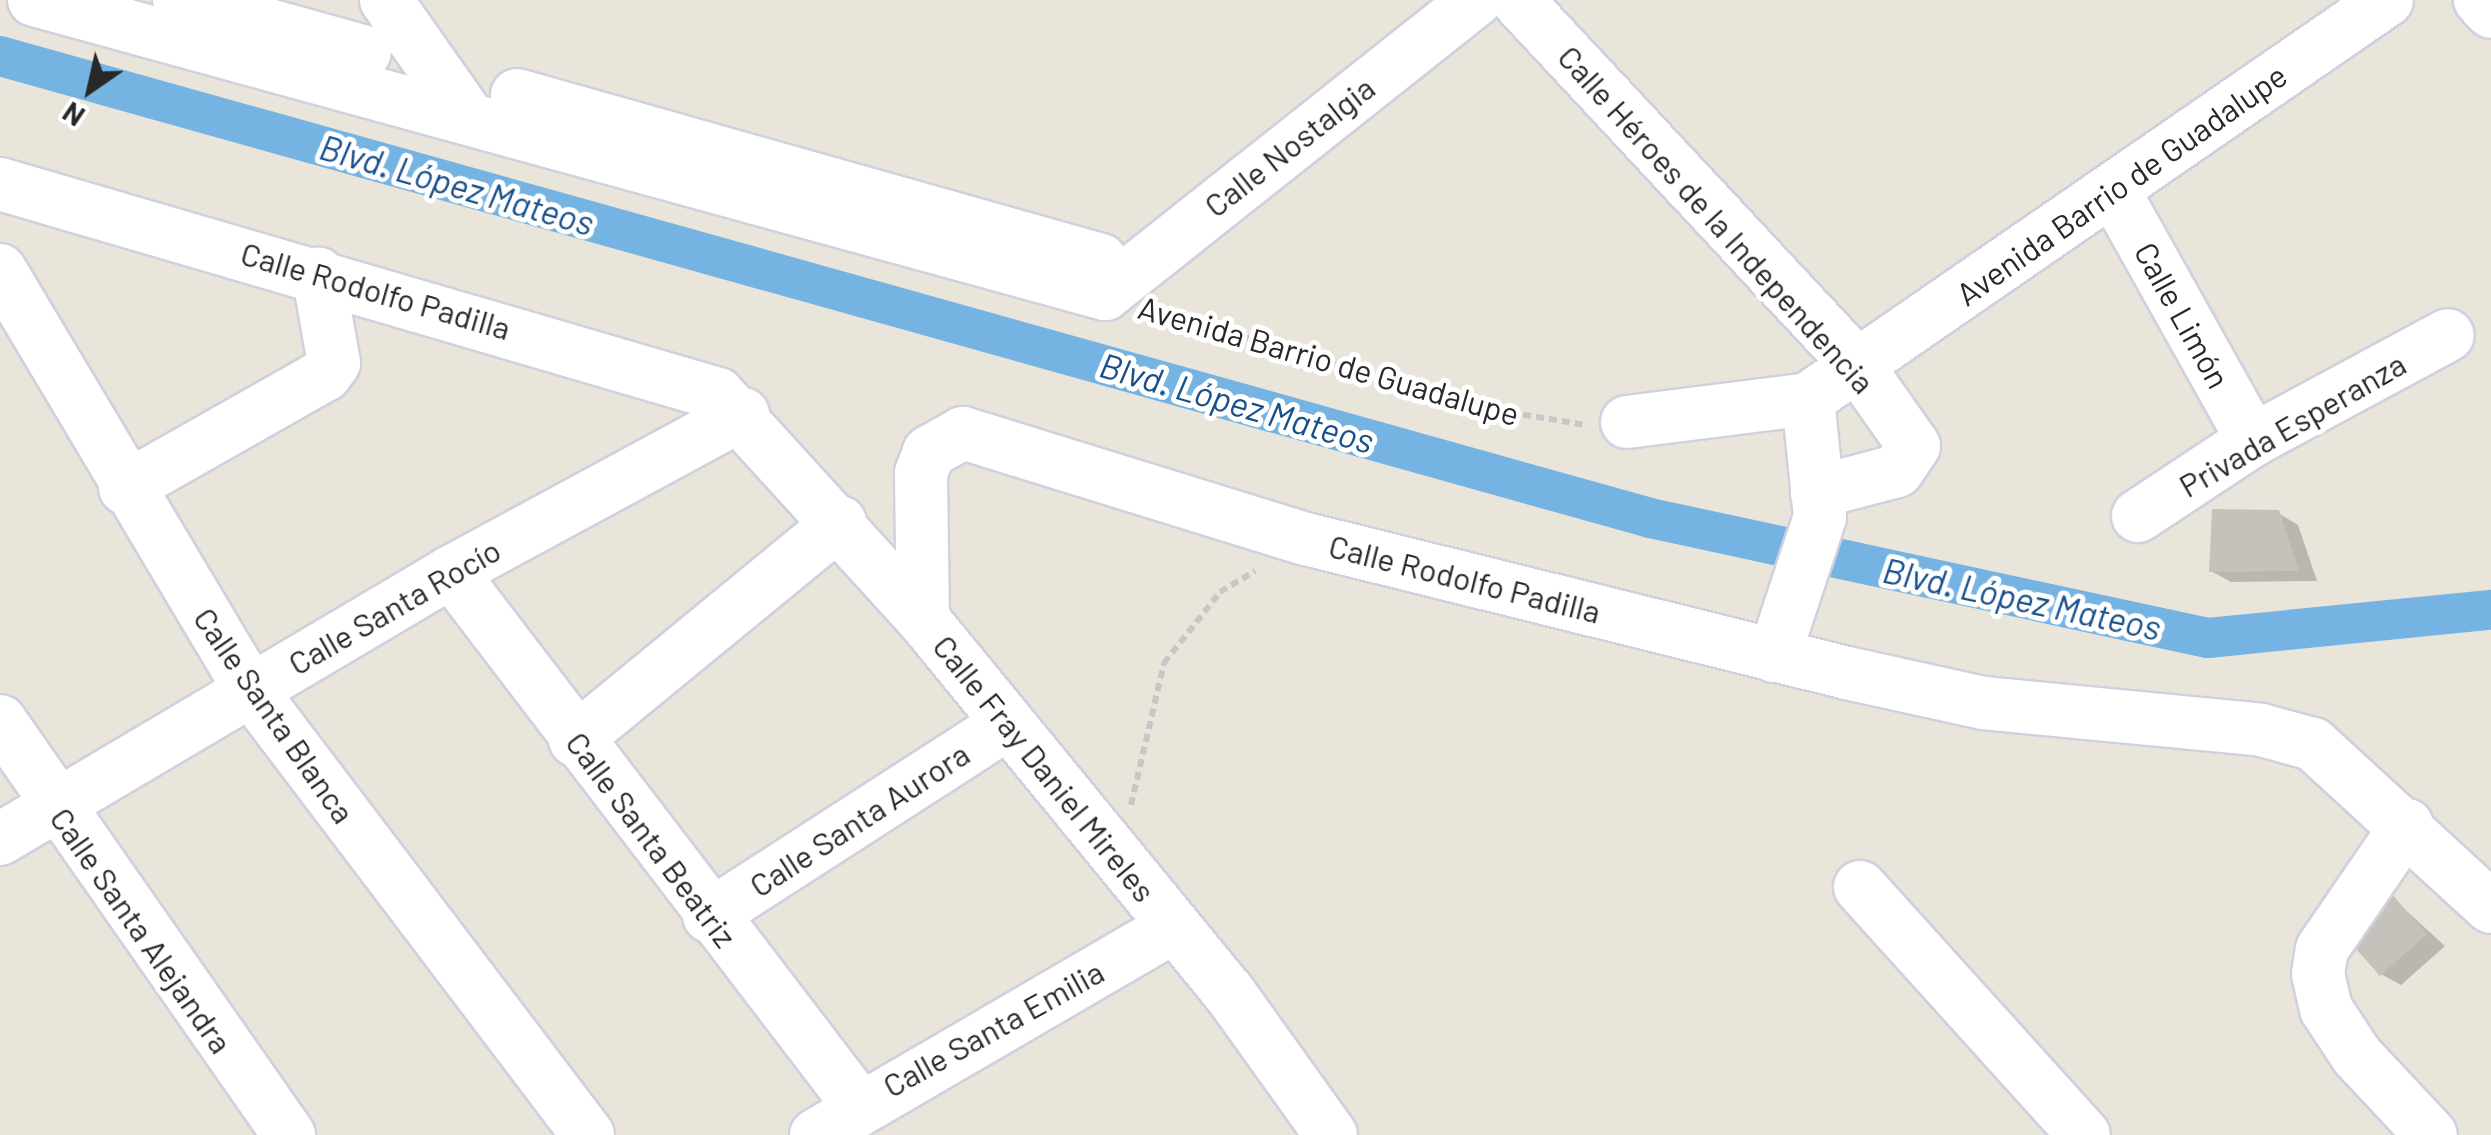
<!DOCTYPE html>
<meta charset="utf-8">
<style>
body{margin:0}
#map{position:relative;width:2491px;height:1135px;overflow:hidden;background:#e9e5da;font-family:Barlow,sans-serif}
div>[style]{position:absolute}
.shadow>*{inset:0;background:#0003}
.canal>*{height:40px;margin:-20px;padding:0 20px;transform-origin:20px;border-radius:20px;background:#75b3e3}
.building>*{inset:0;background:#c4c2ba}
.path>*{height:6px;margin-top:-3px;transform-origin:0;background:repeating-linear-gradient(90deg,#c7c7c7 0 8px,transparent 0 13px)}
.roads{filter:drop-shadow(2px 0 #d0d0df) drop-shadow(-2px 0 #d0d0df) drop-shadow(0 2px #d0d0df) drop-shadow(0 -2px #d0d0df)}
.minor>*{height:52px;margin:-26px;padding:0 26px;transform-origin:26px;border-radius:26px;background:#fff}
span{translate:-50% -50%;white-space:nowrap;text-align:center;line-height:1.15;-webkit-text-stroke:10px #fff;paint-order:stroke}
.street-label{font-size:32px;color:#282828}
.water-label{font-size:35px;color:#19508b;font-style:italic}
.north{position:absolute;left:40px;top:40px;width:100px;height:100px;-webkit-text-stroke:8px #fff;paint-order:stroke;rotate:214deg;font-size:28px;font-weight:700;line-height:40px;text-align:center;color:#282828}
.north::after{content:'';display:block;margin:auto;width:35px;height:45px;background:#282828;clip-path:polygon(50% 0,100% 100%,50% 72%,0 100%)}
</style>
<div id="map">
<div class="shadow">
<i style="clip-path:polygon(2278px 513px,2298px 525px,2317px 581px,2231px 582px,2211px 571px)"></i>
<i style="clip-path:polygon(2389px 895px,2445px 946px,2401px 985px,2381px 974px)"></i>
</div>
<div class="canal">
<i style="left:0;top:56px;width:1713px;rotate:15.64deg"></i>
<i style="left:1650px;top:518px;width:571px;rotate:12.14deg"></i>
<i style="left:2208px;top:638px;width:284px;rotate:-5.7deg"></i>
</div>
<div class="building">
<i style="clip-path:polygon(2212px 509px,2279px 510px,2299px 571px,2209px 572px)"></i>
<i style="clip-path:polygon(2389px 891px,2427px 934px,2380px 976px,2342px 933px)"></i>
</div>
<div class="path">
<i style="left:1154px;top:309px;width:332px;rotate:17deg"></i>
<i style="left:1472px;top:406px;width:115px;rotate:9.5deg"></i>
<i style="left:1131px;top:805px;width:146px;rotate:-76.9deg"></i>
<i style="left:1164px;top:663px;width:90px;rotate:-51.7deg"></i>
<i style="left:1220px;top:592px;width:41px;rotate:-31deg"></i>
</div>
<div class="roads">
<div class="minor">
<i style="left:34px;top:0;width:1111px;rotate:15.35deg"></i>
<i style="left:1105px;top:294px;width:473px;rotate:-38.4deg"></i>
<i style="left:179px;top:0;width:193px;rotate:15.6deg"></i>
<i style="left:386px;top:0;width:144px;rotate:54.9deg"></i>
<i style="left:1517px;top:0;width:499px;rotate:47deg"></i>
<i style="left:1857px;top:365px;width:99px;rotate:54.9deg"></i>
<i style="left:1914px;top:446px;width:30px;rotate:124deg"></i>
<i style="left:1897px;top:471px;width:83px;rotate:165.3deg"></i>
<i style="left:2480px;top:0;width:16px;rotate:47deg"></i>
<i style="left:517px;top:95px;width:607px;rotate:15.78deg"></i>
<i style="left:0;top:184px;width:748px;rotate:16.3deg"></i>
<i style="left:718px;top:394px;width:304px;rotate:47.7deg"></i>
<i style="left:923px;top:619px;width:481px;rotate:50.7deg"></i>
<i style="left:1228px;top:991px;width:177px;rotate:54.4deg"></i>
<i style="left:2113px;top:190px;width:287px;rotate:60.8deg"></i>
<i style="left:0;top:270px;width:487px;rotate:59.2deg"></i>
<i style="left:249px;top:688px;width:561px;rotate:52.82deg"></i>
<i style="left:1627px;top:422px;width:182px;rotate:-7.2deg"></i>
<i style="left:1808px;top:399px;width:703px;rotate:-34.57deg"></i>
<i style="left:125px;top:488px;width:230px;rotate:-29.5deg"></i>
<i style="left:325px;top:375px;width:15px;rotate:-53deg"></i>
<i style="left:334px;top:363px;width:91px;rotate:-100.1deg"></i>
<i style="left:2138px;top:516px;width:138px;rotate:-33.5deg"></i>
<i style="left:2253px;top:440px;width:221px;rotate:-28.3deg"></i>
<i style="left:451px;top:572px;width:668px;rotate:52.6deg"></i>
<i style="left:923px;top:619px;width:146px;rotate:-90.8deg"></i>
<i style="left:921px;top:473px;width:22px;rotate:-69deg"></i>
<i style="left:929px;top:452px;width:39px;rotate:-29deg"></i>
<i style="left:963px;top:433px;width:359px;rotate:17.2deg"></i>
<i style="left:1306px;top:539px;width:557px;rotate:13.91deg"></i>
<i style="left:1847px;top:673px;width:139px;rotate:12.4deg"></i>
<i style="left:1983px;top:703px;width:279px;rotate:5.5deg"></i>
<i style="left:2261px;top:730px;width:54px;rotate:15.1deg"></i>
<i style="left:2313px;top:744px;width:241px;rotate:42.5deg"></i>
<i style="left:1774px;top:656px;width:146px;rotate:-71.7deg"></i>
<i style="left:1820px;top:517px;width:119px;rotate:-95.8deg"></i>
<i style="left:0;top:721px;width:505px;rotate:55.08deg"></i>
<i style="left:575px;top:740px;width:343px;rotate:-39.4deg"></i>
<i style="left:2407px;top:825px;width:150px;rotate:124.4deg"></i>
<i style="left:2322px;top:949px;width:25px;rotate:99deg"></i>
<i style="left:2318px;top:974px;width:36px;rotate:77deg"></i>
<i style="left:2326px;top:1009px;width:56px;rotate:56.6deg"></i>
<i style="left:2357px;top:1056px;width:108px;rotate:46.9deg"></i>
<i style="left:0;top:839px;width:524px;rotate:-30.63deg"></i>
<i style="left:451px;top:572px;width:332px;rotate:-28.4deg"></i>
<i style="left:1860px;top:887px;width:334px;rotate:47.9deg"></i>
<i style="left:709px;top:916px;width:356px;rotate:-32.8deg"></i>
<i style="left:816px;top:1135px;width:414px;rotate:-30.2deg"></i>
</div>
</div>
<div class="street-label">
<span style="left:1289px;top:146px;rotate:-38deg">Calle Nostalgia</span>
<span style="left:2121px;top:184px;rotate:-35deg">Avenida Barrio de Guadalupe</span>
<span style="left:1717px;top:219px;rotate:48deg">Calle Héroes de la Independencia</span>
<span style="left:376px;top:290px;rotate:16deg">Calle Rodolfo Padilla</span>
<span style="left:2183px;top:315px;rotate:61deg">Calle Limón</span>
<span style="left:1329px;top:360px;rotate:16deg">Avenida Barrio de Guadalupe</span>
<span style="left:2292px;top:424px;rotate:-30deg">Privada Esperanza</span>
<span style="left:1465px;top:578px;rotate:14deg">Calle Rodolfo Padilla</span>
<span style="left:394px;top:606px;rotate:-30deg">Calle Santa Rocío</span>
<span style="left:275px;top:715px;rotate:55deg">Calle Santa Blanca</span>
<span style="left:1045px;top:768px;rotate:51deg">Calle Fray Daniel Mireles</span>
<span style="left:859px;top:819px;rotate:-33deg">Calle Santa Aurora</span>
<span style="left:652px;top:839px;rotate:53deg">Calle Santa Beatriz</span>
<span style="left:142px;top:930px;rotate:55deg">Calle Santa Alejandra</span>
<span style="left:993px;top:1028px;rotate:-29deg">Calle Santa Emilia</span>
</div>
<div class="water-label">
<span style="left:457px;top:184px;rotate:16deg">Blvd. López Mateos</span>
<span style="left:1237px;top:402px;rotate:16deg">Blvd. López Mateos</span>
<span style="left:2022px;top:598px;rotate:12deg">Blvd. López Mateos</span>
</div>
<div class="north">N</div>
</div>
